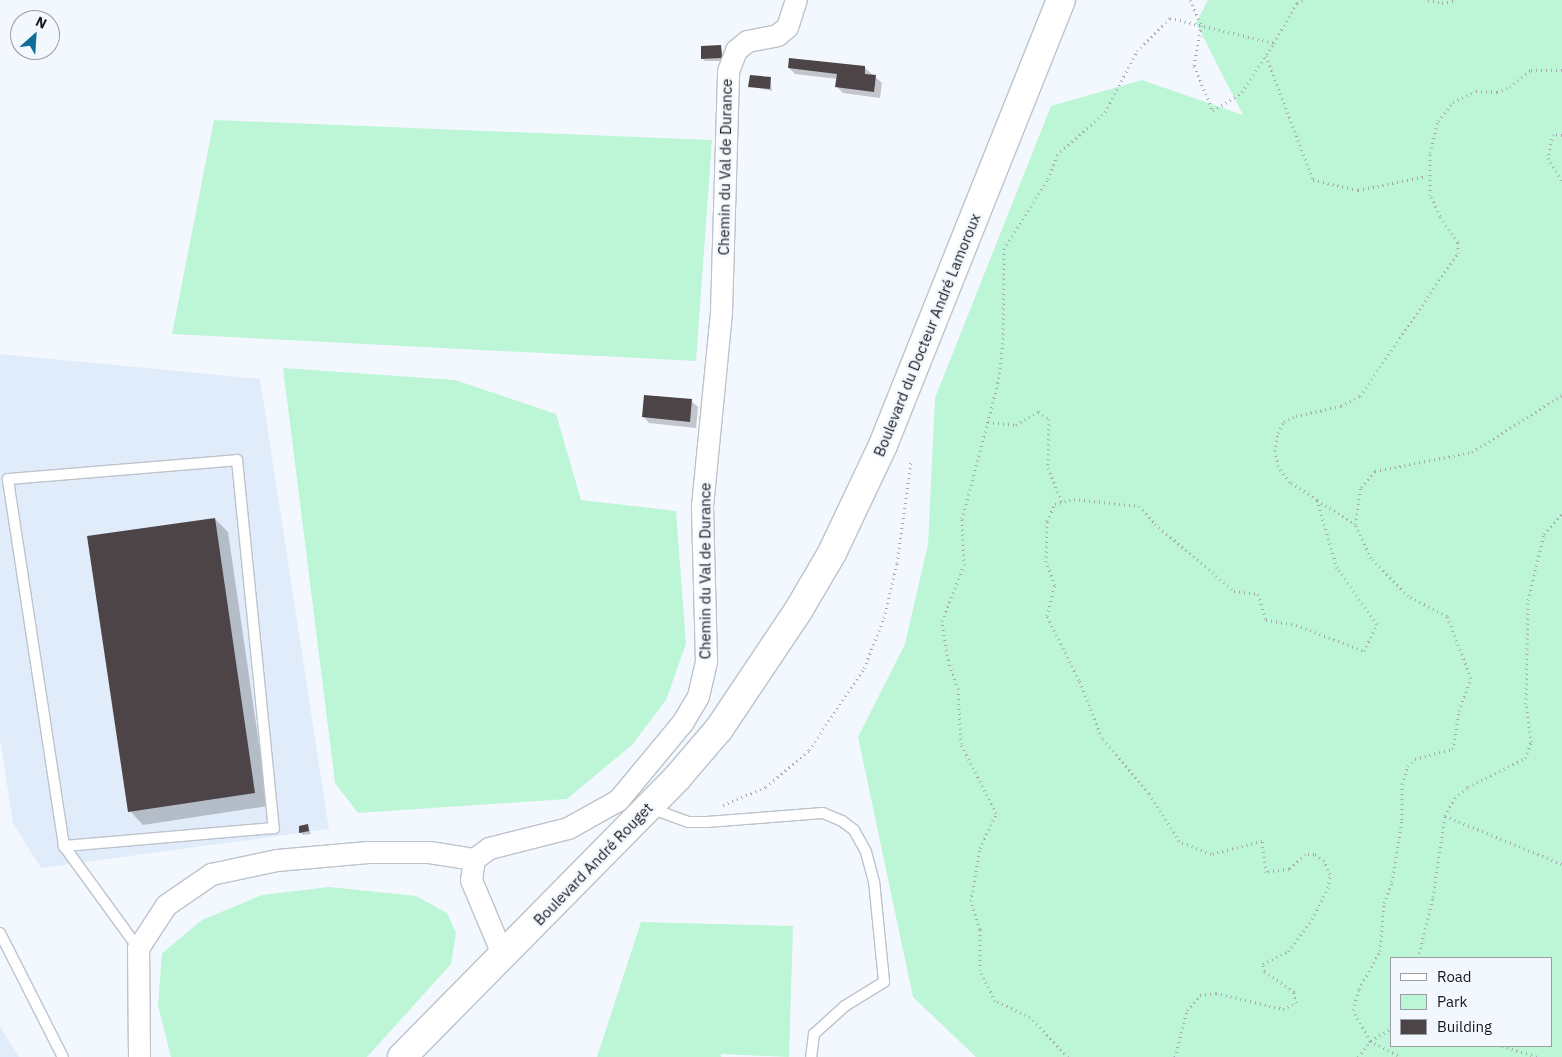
<!DOCTYPE html>
<meta charset="utf-8">
<style>
body{margin:0}
#map{position:relative;width:1562px;height:1057px;overflow:hidden;background:#f3f8ff;font-family:"IBM Plex Sans",sans-serif}
div>[style]{position:absolute}
.built>*{inset:0;background:#e1ecfb}
.green>*{inset:0;background:#bdf5d7}
.shadow>*{inset:0;background:#0003}
.building>*{inset:0;background:#4d4448}
.path>*{height:3px;margin-top:-1.5px;transform-origin:0;background:repeating-linear-gradient(90deg,#a5a9ae 0 1px,transparent 0 5px)}
.roads{filter:drop-shadow(1px 0 #bdc3cb) drop-shadow(-1px 0 #bdc3cb) drop-shadow(0 1px #bdc3cb) drop-shadow(0 -1px #bdc3cb)}
.service>*{height:10px;margin:-5px;padding:0 5px;transform-origin:5px;border-radius:5px;background:#fff}
.minor>*{height:21px;margin:-10.5px;padding:0 10.5px;transform-origin:10.5px;border-radius:10.5px;background:#fff}
.primary>*{height:28px;margin:-14px;padding:0 14px;transform-origin:14px;border-radius:14px;background:#fff}
span{translate:-50% -50%;white-space:nowrap;text-align:center;line-height:1.15;-webkit-text-stroke:5px #f3f8ff;paint-order:stroke}
.street-label{font-size:15px;color:#15171a}
.legend{position:absolute;left:1390px;top:957px;width:162px;height:90px;box-sizing:border-box;background:#f3f8ff;border:1px solid #9a9ea3;margin:0;padding:6px 9px;list-style:none;font-size:15px;color:#15171a}
.legend li{display:flex;align-items:center;gap:10px;height:25px}
.legend b{width:25px;border:1px solid #9a9ea3}
.north{position:absolute;left:10px;top:10px;width:50px;height:50px;box-sizing:border-box;background:#f3f8ff;border:1px solid #9a9ea3;border-radius:50%;rotate:26deg;font-size:14px;font-weight:700;line-height:20px;text-align:center;color:#15171a}
.north::after{content:'';display:block;margin:auto;width:18px;height:22px;background:#0f6d9c;clip-path:polygon(50% 0,100% 100%,50% 72%,0 100%)}
</style>
<div id="map">
<div class="built">
<i style="clip-path:polygon(0 354px,260px 379px,329px 829px,41px 868px,13px 824px,0 739px)"></i>
<i style="clip-path:polygon(0 1026px,19px 1057px,0 1057px)"></i>
</div>
<div class="green">
<i style="clip-path:polygon(evenodd,1208px 0,1562px 0,1562px 1057px,976px 1057px,913px 997px,858px 737px,905px 644px,928px 544px,935px 398px,1051px 106px,1142px 80px,1243px 115px,1196px 23px,1208px 0,1551px 958px,1551px 1046px,1391px 1046px,1391px 958px,1551px 958px)"></i>
<i style="clip-path:polygon(214px 120px,712px 140px,696px 361px,172px 334px)"></i>
<i style="clip-path:polygon(283px 368px,455px 380px,556px 414px,581px 500px,676px 511px,686px 644px,666px 700px,632px 745px,567px 799px,358px 813px,335px 783px)"></i>
<i style="clip-path:polygon(329px 887px,416px 896px,447px 913px,456px 933px,451px 964px,367px 1057px,171px 1057px,158px 1005px,162px 953px,202px 920px,262px 895px)"></i>
<i style="clip-path:polygon(641px 922px,793px 926px,789px 1057px,721px 1054px,721px 1057px,597px 1057px)"></i>
</div>
<div class="shadow">
<i style="clip-path:polygon(721px 46px,724px 61px,705px 61px,702px 58px)"></i>
<i style="clip-path:polygon(789px 68px,865px 68px,882px 83px,880px 98px,843px 93px,837px 87px,838px 79px,795px 74px)"></i>
<i style="clip-path:polygon(770px 78px,772px 91px,749px 86px)"></i>
<i style="clip-path:polygon(691px 401px,698px 407px,696px 428px,649px 423px,643px 416px)"></i>
<i style="clip-path:polygon(215px 519px,228px 532px,268px 806px,143px 825px,130px 811px)"></i>
<i style="clip-path:polygon(308px 826px,311px 834px,303px 835px,300px 832px)"></i>
</div>
<div class="building">
<i style="clip-path:polygon(721px 45px,722px 58px,701px 59px,701px 46px)"></i>
<i style="clip-path:polygon(789px 58px,865px 66px,865px 74px,876px 75px,874px 92px,835px 87px,837px 74px,788px 68px)"></i>
<i style="clip-path:polygon(750px 75px,771px 77px,770px 89px,748px 87px)"></i>
<i style="clip-path:polygon(644px 395px,692px 399px,690px 422px,642px 417px)"></i>
<i style="clip-path:polygon(215px 518px,255px 793px,128px 812px,87px 536px)"></i>
<i style="clip-path:polygon(308px 824px,309px 831px,299px 833px,299px 826px)"></i>
</div>
<div class="path">
<i style="left:1190px;top:0;width:27px;rotate:66deg"></i>
<i style="left:1201px;top:25px;width:42px;rotate:99.7deg"></i>
<i style="left:1194px;top:66px;width:49px;rotate:67.1deg"></i>
<i style="left:1213px;top:111px;width:35px;rotate:-33deg"></i>
<i style="left:1242px;top:92px;width:59px;rotate:-56.9deg"></i>
<i style="left:1428px;top:0;width:14px;rotate:12deg"></i>
<i style="left:1442px;top:3px;width:14px;rotate:-12deg"></i>
<i style="left:1266px;top:56px;width:133px;rotate:69.2deg"></i>
<i style="left:1313px;top:180px;width:46px;rotate:12.5deg"></i>
<i style="left:1358px;top:190px;width:70px;rotate:-11.5deg"></i>
<i style="left:1562px;top:135px;width:9px;rotate:-174deg"></i>
<i style="left:1553px;top:134px;width:25px;rotate:102deg"></i>
<i style="left:1548px;top:158px;width:26px;rotate:58deg"></i>
<i style="left:988px;top:422px;width:28px;rotate:6deg"></i>
<i style="left:1016px;top:425px;width:27px;rotate:-31deg"></i>
<i style="left:1039px;top:411px;width:13px;rotate:39deg"></i>
<i style="left:1049px;top:419px;width:49px;rotate:91.2deg"></i>
<i style="left:1048px;top:468px;width:37px;rotate:68deg"></i>
<i style="left:1317px;top:500px;width:45px;rotate:32.3deg"></i>
<i style="left:723px;top:805px;width:47px;rotate:-22.7deg"></i>
<i style="left:766px;top:787px;width:57px;rotate:-40.7deg"></i>
<i style="left:809px;top:750px;width:99px;rotate:-56.1deg"></i>
<i style="left:864px;top:668px;width:54px;rotate:-68.2deg"></i>
<i style="left:884px;top:618px;width:57px;rotate:-76.7deg"></i>
<i style="left:897px;top:563px;width:102px;rotate:-82.1deg"></i>
<i style="left:1445px;top:816px;width:126px;rotate:22.3deg"></i>
<i style="left:1418px;top:958px;width:63px;rotate:-76.2deg"></i>
<i style="left:1433px;top:897px;width:82px;rotate:-81.6deg"></i>
<i style="left:1445px;top:816px;width:21px;rotate:-61deg"></i>
<i style="left:1455px;top:798px;width:17px;rotate:-40deg"></i>
<i style="left:1468px;top:787px;width:64px;rotate:-27deg"></i>
<i style="left:1525px;top:758px;width:17px;rotate:-69deg"></i>
<i style="left:1531px;top:742px;width:38px;rotate:-97deg"></i>
<i style="left:1526px;top:704px;width:104px;rotate:-88.9deg"></i>
<i style="left:1528px;top:600px;width:68px;rotate:-76.4deg"></i>
<i style="left:1544px;top:534px;width:28px;rotate:-49deg"></i>
<i style="left:1370px;top:1041px;width:35px;rotate:27deg"></i>
<i style="left:1371px;top:1041px;width:24px;rotate:-33deg"></i>
<i style="left:1502px;top:1046px;width:39px;rotate:17deg"></i>
<i style="left:1068px;top:1057px;width:55px;rotate:-133.5deg"></i>
<i style="left:1030px;top:1017px;width:38px;rotate:-155deg"></i>
<i style="left:995px;top:1001px;width:34px;rotate:-116deg"></i>
<i style="left:980px;top:970px;width:41px;rotate:-90deg"></i>
<i style="left:980px;top:929px;width:29px;rotate:-108deg"></i>
<i style="left:971px;top:901px;width:54px;rotate:-80.4deg"></i>
<i style="left:980px;top:848px;width:38px;rotate:-65deg"></i>
<i style="left:996px;top:813px;width:77px;rotate:-116.9deg"></i>
<i style="left:961px;top:744px;width:55px;rotate:-93.1deg"></i>
<i style="left:958px;top:689px;width:31px;rotate:-109deg"></i>
<i style="left:948px;top:660px;width:39px;rotate:-99deg"></i>
<i style="left:942px;top:621px;width:60px;rotate:-68.6deg"></i>
<i style="left:964px;top:565px;width:46px;rotate:-92.5deg"></i>
<i style="left:962px;top:519px;width:141px;rotate:-75.2deg"></i>
<i style="left:998px;top:383px;width:39px;rotate:-83deg"></i>
<i style="left:1003px;top:344px;width:95px;rotate:-89.4deg"></i>
<i style="left:1004px;top:249px;width:83px;rotate:-57.8deg"></i>
<i style="left:1048px;top:179px;width:26px;rotate:-69deg"></i>
<i style="left:1057px;top:155px;width:64px;rotate:-41.9deg"></i>
<i style="left:1105px;top:112px;width:69px;rotate:-62.3deg"></i>
<i style="left:1137px;top:51px;width:47px;rotate:-45deg"></i>
<i style="left:1170px;top:18px;width:107px;rotate:13.5deg"></i>
<i style="left:1274px;top:43px;width:46px;rotate:-60.1deg"></i>
<i style="left:1297px;top:3px;width:7px;rotate:-27deg"></i>
<i style="left:1175px;top:1057px;width:49px;rotate:-75.7deg"></i>
<i style="left:1187px;top:1010px;width:20px;rotate:-49deg"></i>
<i style="left:1200px;top:995px;width:16px;rotate:-7deg"></i>
<i style="left:1216px;top:993px;width:69px;rotate:13.4deg"></i>
<i style="left:1283px;top:1009px;width:14px;rotate:-25deg"></i>
<i style="left:1296px;top:1003px;width:11px;rotate:-100deg"></i>
<i style="left:1294px;top:992px;width:37px;rotate:-145deg"></i>
<i style="left:1264px;top:971px;width:7px;rotate:-98deg"></i>
<i style="left:1263px;top:964px;width:28px;rotate:-27deg"></i>
<i style="left:1288px;top:951px;width:40px;rotate:-53deg"></i>
<i style="left:1312px;top:919px;width:35px;rotate:-63deg"></i>
<i style="left:1328px;top:888px;width:14px;rotate:-82deg"></i>
<i style="left:1330px;top:874px;width:14px;rotate:-115deg"></i>
<i style="left:1324px;top:861px;width:12px;rotate:-145deg"></i>
<i style="left:1314px;top:854px;width:9px;rotate:180deg"></i>
<i style="left:1305px;top:854px;width:22px;rotate:137deg"></i>
<i style="left:1289px;top:869px;width:23px;rotate:173deg"></i>
<i style="left:1266px;top:872px;width:31px;rotate:-97deg"></i>
<i style="left:1262px;top:841px;width:53px;rotate:165.7deg"></i>
<i style="left:1211px;top:854px;width:35px;rotate:-158deg"></i>
<i style="left:1179px;top:841px;width:57px;rotate:-122deg"></i>
<i style="left:1149px;top:793px;width:72px;rotate:-130.5deg"></i>
<i style="left:1102px;top:738px;width:62px;rotate:-111.6deg"></i>
<i style="left:1079px;top:680px;width:72px;rotate:-116.6deg"></i>
<i style="left:1047px;top:616px;width:32px;rotate:-76deg"></i>
<i style="left:1055px;top:585px;width:25px;rotate:-111deg"></i>
<i style="left:1046px;top:562px;width:41px;rotate:-88.6deg"></i>
<i style="left:1047px;top:521px;width:19px;rotate:-65deg"></i>
<i style="left:1055px;top:504px;width:20px;rotate:-15deg"></i>
<i style="left:1074px;top:499px;width:65px;rotate:6.1deg"></i>
<i style="left:1139px;top:506px;width:24px;rotate:48deg"></i>
<i style="left:1155px;top:524px;width:104px;rotate:40.3deg"></i>
<i style="left:1234px;top:591px;width:24px;rotate:7deg"></i>
<i style="left:1258px;top:594px;width:27px;rotate:73deg"></i>
<i style="left:1266px;top:620px;width:30px;rotate:9deg"></i>
<i style="left:1296px;top:625px;width:73px;rotate:20.9deg"></i>
<i style="left:1364px;top:651px;width:30px;rotate:-64deg"></i>
<i style="left:1377px;top:624px;width:69px;rotate:-125.5deg"></i>
<i style="left:1337px;top:568px;width:71px;rotate:-106.4deg"></i>
<i style="left:1317px;top:500px;width:32px;rotate:-146deg"></i>
<i style="left:1290px;top:482px;width:20px;rotate:-127deg"></i>
<i style="left:1278px;top:466px;width:15px;rotate:-101deg"></i>
<i style="left:1275px;top:451px;width:18px;rotate:-81deg"></i>
<i style="left:1278px;top:433px;width:13px;rotate:-61deg"></i>
<i style="left:1284px;top:422px;width:13px;rotate:-27deg"></i>
<i style="left:1296px;top:416px;width:46px;rotate:-12.5deg"></i>
<i style="left:1341px;top:406px;width:21px;rotate:-28deg"></i>
<i style="left:1360px;top:396px;width:173px;rotate:-55.6deg"></i>
<i style="left:1458px;top:253px;width:11px;rotate:-90deg"></i>
<i style="left:1458px;top:242px;width:32px;rotate:-125deg"></i>
<i style="left:1440px;top:216px;width:23px;rotate:-115deg"></i>
<i style="left:1430px;top:195px;width:42px;rotate:-90deg"></i>
<i style="left:1430px;top:153px;width:33px;rotate:-76deg"></i>
<i style="left:1438px;top:121px;width:24px;rotate:-52deg"></i>
<i style="left:1453px;top:102px;width:25px;rotate:-26deg"></i>
<i style="left:1476px;top:91px;width:21px;rotate:3deg"></i>
<i style="left:1497px;top:92px;width:14px;rotate:-21deg"></i>
<i style="left:1510px;top:87px;width:27px;rotate:-39deg"></i>
<i style="left:1531px;top:70px;width:31px"></i>
<i style="left:1358px;top:1057px;width:20px;rotate:-53deg"></i>
<i style="left:1370px;top:1041px;width:35px;rotate:-119deg"></i>
<i style="left:1353px;top:1010px;width:22px;rotate:-74deg"></i>
<i style="left:1359px;top:989px;width:43px;rotate:-61.1deg"></i>
<i style="left:1380px;top:951px;width:48px;rotate:-85.2deg"></i>
<i style="left:1384px;top:903px;width:22px;rotate:-69deg"></i>
<i style="left:1392px;top:882px;width:63px;rotate:-80.8deg"></i>
<i style="left:1402px;top:820px;width:36px;rotate:-90deg"></i>
<i style="left:1402px;top:784px;width:19px;rotate:-72deg"></i>
<i style="left:1408px;top:766px;width:10px;rotate:-45deg"></i>
<i style="left:1415px;top:759px;width:39px;rotate:-15deg"></i>
<i style="left:1453px;top:749px;width:38px;rotate:-81deg"></i>
<i style="left:1459px;top:711px;width:35px;rotate:-70deg"></i>
<i style="left:1471px;top:678px;width:66px;rotate:-111.2deg"></i>
<i style="left:1447px;top:616px;width:44px;rotate:-152.9deg"></i>
<i style="left:1408px;top:596px;width:53px;rotate:-134.2deg"></i>
<i style="left:1371px;top:558px;width:38px;rotate:-115deg"></i>
<i style="left:1355px;top:524px;width:37px;rotate:-81deg"></i>
<i style="left:1361px;top:487px;width:21px;rotate:-49deg"></i>
<i style="left:1375px;top:471px;width:99px;rotate:-11.1deg"></i>
<i style="left:1472px;top:452px;width:107px;rotate:-32.3deg"></i>
</div>
<div class="roads">
<div class="service">
<i style="left:650px;top:808px;width:40px;rotate:20.2deg"></i>
<i style="left:688px;top:822px;width:19px"></i>
<i style="left:707px;top:822px;width:116px;rotate:-4.4deg"></i>
<i style="left:823px;top:813px;width:21px;rotate:23deg"></i>
<i style="left:842px;top:821px;width:15px;rotate:37deg"></i>
<i style="left:854px;top:830px;width:25px;rotate:61deg"></i>
<i style="left:866px;top:852px;width:30px;rotate:75deg"></i>
<i style="left:874px;top:881px;width:101px;rotate:84.3deg"></i>
<i style="left:884px;top:982px;width:46px;rotate:148.4deg"></i>
<i style="left:845px;top:1006px;width:42px;rotate:137.9deg"></i>
<i style="left:814px;top:1034px;width:23px;rotate:97deg"></i>
<i style="left:64px;top:846px;width:371px;rotate:-98.7deg"></i>
<i style="left:8px;top:479px;width:230px;rotate:-4.7deg"></i>
<i style="left:237px;top:460px;width:370px;rotate:84.3deg"></i>
<i style="left:274px;top:828px;width:211px;rotate:175.1deg"></i>
<i style="left:64px;top:846px;width:126px;rotate:54deg"></i>
<i style="left:0;top:933px;width:139px;rotate:63.1deg"></i>
</div>
<div class="minor">
<i style="left:503px;top:956px;width:82px;rotate:-112.8deg"></i>
<i style="left:471px;top:880px;width:21px;rotate:-82deg"></i>
<i style="left:474px;top:859px;width:19px;rotate:-36deg"></i>
<i style="left:489px;top:848px;width:81px;rotate:-14.2deg"></i>
<i style="left:568px;top:828px;width:57px;rotate:-29.2deg"></i>
<i style="left:618px;top:800px;width:100px;rotate:-50.3deg"></i>
<i style="left:682px;top:723px;width:31px;rotate:-59deg"></i>
<i style="left:698px;top:696px;width:36px;rotate:-77deg"></i>
<i style="left:706px;top:661px;width:155px;rotate:-91.5deg"></i>
<i style="left:702px;top:506px;width:196px;rotate:-84.4deg"></i>
<i style="left:721px;top:311px;width:240px;rotate:-88.3deg"></i>
<i style="left:728px;top:71px;width:22px;rotate:-69deg"></i>
<i style="left:736px;top:50px;width:14px;rotate:-39deg"></i>
<i style="left:747px;top:41px;width:31px;rotate:-11deg"></i>
<i style="left:777px;top:35px;width:13px;rotate:-39deg"></i>
<i style="left:787px;top:27px;width:28px;rotate:-72deg"></i>
<i style="left:139px;top:1057px;width:109px;rotate:-90.5deg"></i>
<i style="left:138px;top:948px;width:51px;rotate:-56.9deg"></i>
<i style="left:166px;top:905px;width:55px;rotate:-34.6deg"></i>
<i style="left:211px;top:874px;width:67px;rotate:-12deg"></i>
<i style="left:277px;top:860px;width:91px;rotate:-5deg"></i>
<i style="left:368px;top:852px;width:61px"></i>
<i style="left:429px;top:852px;width:46px;rotate:8.8deg"></i>
</div>
<div class="primary">
<i style="left:402px;top:1057px;width:392px;rotate:-45.4deg"></i>
<i style="left:677px;top:778px;width:65px;rotate:-49.4deg"></i>
<i style="left:719px;top:729px;width:142px;rotate:-56.2deg"></i>
<i style="left:798px;top:611px;width:67px;rotate:-59.6deg"></i>
<i style="left:832px;top:553px;width:119px;rotate:-64.7deg"></i>
<i style="left:883px;top:445px;width:479px;rotate:-68.2deg"></i>
</div>
</div>
<div class="street-label">
<span style="left:725px;top:167px;rotate:-89deg">Chemin du Val de Durance</span>
<span style="left:927px;top:335px;rotate:-68deg">Boulevard du Docteur André Lamoroux</span>
<span style="left:705px;top:571px;rotate:-90deg">Chemin du Val de Durance</span>
<span style="left:593px;top:864px;rotate:-46deg">Boulevard André Rouget</span>
</div>
<ul class="legend">
<li><b style="height:6px;background:#fff"></b>Road</li>
<li><b style="height:14px;background:#bdf5d7"></b>Park</li>
<li><b style="height:14px;background:#4d4448"></b>Building</li>
</ul>
<div class="north">N</div>
</div>
